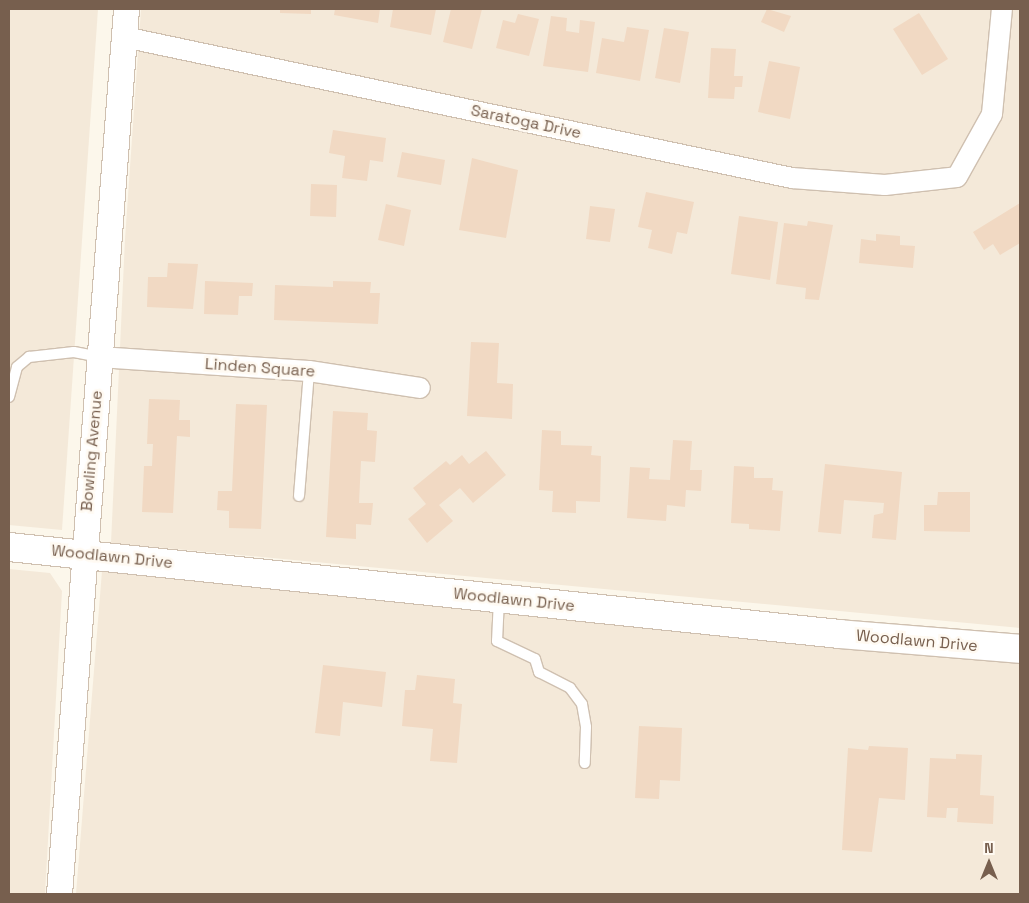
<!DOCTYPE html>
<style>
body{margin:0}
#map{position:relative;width:1029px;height:903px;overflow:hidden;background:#fcf7eb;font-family:"Space Grotesk",sans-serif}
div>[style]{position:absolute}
.residential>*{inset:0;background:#f4e9d9}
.building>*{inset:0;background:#f1d9c3}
.roads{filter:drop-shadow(1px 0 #cfc0b0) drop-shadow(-1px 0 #cfc0b0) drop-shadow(0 1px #cfc0b0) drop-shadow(0 -1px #cfc0b0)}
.service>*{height:10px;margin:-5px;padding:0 5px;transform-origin:5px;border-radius:5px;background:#fff}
.minor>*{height:20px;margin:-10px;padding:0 10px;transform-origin:10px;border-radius:10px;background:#fff}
.tertiary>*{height:25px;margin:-12.5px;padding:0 12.5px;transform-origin:12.5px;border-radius:12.5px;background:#fff}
.secondary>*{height:28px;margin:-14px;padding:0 14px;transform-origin:14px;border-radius:14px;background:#fff}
span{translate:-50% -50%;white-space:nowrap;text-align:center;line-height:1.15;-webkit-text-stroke:5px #fffaf2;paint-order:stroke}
.street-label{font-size:16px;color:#775f4e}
.frame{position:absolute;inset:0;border:10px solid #775f4e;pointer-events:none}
.north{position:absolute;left:964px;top:838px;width:50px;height:50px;-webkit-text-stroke:4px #fffaf2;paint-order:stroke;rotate:0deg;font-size:14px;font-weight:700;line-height:20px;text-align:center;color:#775f4e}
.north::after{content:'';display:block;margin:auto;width:18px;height:22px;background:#775f4e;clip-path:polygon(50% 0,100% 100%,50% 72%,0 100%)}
</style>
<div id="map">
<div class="residential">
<i style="clip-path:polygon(9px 9px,98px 9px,62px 530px,9px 525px)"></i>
<i style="clip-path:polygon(141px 9px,1020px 9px,1020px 628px,111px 543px,125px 239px)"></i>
<i style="clip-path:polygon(9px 569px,50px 573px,62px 591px,45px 894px,9px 894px)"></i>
<i style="clip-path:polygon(102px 571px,1020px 658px,1020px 894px,76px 894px)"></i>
</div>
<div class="building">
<i style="clip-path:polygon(280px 9px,311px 9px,311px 14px,280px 13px)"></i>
<i style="clip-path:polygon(335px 9px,380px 9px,378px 23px,334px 15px)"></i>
<i style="clip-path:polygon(393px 9px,436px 9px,431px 35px,390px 27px)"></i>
<i style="clip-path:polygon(451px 9px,482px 9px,472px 49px,443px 42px)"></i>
<i style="clip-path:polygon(767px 9px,791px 16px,784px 32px,761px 22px)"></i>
<i style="clip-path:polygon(919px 13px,948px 59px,922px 75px,893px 29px)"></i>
<i style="clip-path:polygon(518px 14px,539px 19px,529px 56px,496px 48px,503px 20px,515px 23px)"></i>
<i style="clip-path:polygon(551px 16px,567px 18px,566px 31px,579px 33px,580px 20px,595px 22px,588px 72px,543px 66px)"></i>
<i style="clip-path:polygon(627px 27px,649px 30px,640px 81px,596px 73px,602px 38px,624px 42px)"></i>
<i style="clip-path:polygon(664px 28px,689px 32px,680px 83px,655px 78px)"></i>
<i style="clip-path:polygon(711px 48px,736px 49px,734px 76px,743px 76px,742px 87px,735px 87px,734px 99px,708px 98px)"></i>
<i style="clip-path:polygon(769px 61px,800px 67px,790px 119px,758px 112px)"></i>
<i style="clip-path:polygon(333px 130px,386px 138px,383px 162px,370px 160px,367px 181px,342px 178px,345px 156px,329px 153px)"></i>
<i style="clip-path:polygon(402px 152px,445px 160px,441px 185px,397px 177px)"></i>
<i style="clip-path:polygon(472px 158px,518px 170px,506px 238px,459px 230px)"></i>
<i style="clip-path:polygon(311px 184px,337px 185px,336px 217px,310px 216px)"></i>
<i style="clip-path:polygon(646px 192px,694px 202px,687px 234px,677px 232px,672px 254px,648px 248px,652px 230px,638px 227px)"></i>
<i style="clip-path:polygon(1020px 203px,1020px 243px,1000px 255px,993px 244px,984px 250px,973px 232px)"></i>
<i style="clip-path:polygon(386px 204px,411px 210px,404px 246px,378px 240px)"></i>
<i style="clip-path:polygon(590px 206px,615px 209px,610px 242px,586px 239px)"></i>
<i style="clip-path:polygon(739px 216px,778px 222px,770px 280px,731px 274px)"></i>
<i style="clip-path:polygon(808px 221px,833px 225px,819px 300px,805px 299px,806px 288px,776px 284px,784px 223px,807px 226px)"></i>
<i style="clip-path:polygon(876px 234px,900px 236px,900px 245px,915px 246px,913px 268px,859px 263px,861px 239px,876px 241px)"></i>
<i style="clip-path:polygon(168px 263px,198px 264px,193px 309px,147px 307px,148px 277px,167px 277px)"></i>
<i style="clip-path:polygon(205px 281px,253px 283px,252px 296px,239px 296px,238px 315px,204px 314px)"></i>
<i style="clip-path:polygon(333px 281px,371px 282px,370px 293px,380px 293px,378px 324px,274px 320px,275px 285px,333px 287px)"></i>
<i style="clip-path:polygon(471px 342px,499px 343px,497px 383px,513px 384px,512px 419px,467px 416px)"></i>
<i style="clip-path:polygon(149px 399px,180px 400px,179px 420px,190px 420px,190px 437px,177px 436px,173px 513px,142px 512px,144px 466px,152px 466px,153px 444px,147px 444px)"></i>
<i style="clip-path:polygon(236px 404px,267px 405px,261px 529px,229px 528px,229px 511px,217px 510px,218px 491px,232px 491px)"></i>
<i style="clip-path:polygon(333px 411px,368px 413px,367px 430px,377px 431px,375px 462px,361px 461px,359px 503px,373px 503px,371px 525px,356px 524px,356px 539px,326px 537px)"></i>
<i style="clip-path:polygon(542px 430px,561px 431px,561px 445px,592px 446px,591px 455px,601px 456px,600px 502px,576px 501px,576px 513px,552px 512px,553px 491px,539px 490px)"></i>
<i style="clip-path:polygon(673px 440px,692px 441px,690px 470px,702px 470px,701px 491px,686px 490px,685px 507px,667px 505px,666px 521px,627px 518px,630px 467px,650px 468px,649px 479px,670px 480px)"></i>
<i style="clip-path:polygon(486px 451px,506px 475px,473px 503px,460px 488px,439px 505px,453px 521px,427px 543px,408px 519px,426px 504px,413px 488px,446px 461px,450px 465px,462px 455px,469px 464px)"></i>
<i style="clip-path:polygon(825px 464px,902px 472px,896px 540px,872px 538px,874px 515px,883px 513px,884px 503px,844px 500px,841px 534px,818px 532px)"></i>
<i style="clip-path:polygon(734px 466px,754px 467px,754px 478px,773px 478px,772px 490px,783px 491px,780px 531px,749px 529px,749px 524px,731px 523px)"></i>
<i style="clip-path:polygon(938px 492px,970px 492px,970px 532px,924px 531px,924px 505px,937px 505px)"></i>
<i style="clip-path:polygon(323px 665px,386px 672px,382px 707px,343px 702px,340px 736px,315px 733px)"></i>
<i style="clip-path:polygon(417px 675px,455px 679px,453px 703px,462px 704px,457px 763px,430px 761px,433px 729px,402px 726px,405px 690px,415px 690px)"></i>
<i style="clip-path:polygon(639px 726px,682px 728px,680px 781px,660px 780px,659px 799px,635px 798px)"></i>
<i style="clip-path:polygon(869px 746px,908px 748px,905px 800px,879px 798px,872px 852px,842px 850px,848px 748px,868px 750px)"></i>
<i style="clip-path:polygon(956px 754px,982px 755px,980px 795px,994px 796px,993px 824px,957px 822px,958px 808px,947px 808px,946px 818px,927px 817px,930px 758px,956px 759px)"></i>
</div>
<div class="roads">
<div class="service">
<i style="left:9px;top:397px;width:31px;rotate:-75deg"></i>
<i style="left:17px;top:367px;width:16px;rotate:-40deg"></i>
<i style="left:29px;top:357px;width:45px;rotate:-6.3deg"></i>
<i style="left:74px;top:352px;width:25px;rotate:11deg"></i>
<i style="left:299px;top:496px;width:125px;rotate:-85.4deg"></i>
<i style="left:499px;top:599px;width:42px;rotate:92.7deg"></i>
<i style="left:497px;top:641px;width:42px;rotate:25.3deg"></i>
<i style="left:535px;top:659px;width:14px;rotate:73deg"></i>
<i style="left:539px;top:672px;width:35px;rotate:27deg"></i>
<i style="left:570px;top:688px;width:20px;rotate:53deg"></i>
<i style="left:582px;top:704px;width:23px;rotate:80deg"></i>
<i style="left:586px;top:727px;width:36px;rotate:92deg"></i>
</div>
<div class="minor">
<i style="left:124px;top:37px;width:683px;rotate:11.92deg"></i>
<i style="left:792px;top:178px;width:93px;rotate:4.3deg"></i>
<i style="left:885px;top:185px;width:72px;rotate:-6.3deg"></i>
<i style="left:957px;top:177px;width:72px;rotate:-60.9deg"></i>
<i style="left:992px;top:114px;width:105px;rotate:-84.6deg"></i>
<i style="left:99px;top:357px;width:210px;rotate:3.8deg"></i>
<i style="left:309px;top:371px;width:112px;rotate:8.7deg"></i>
</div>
<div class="tertiary">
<i style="left:59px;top:894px;width:888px;rotate:-85.67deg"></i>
</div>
<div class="secondary">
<i style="left:9px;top:547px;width:835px;rotate:5.98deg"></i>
<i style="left:839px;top:634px;width:182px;rotate:4.7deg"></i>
</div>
</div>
<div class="street-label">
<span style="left:526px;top:122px;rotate:12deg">Saratoga Drive</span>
<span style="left:260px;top:368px;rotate:4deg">Linden Square</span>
<span style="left:92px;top:451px;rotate:-85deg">Bowling Avenue</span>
<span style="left:112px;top:557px;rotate:6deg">Woodlawn Drive</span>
<span style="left:514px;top:600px;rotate:6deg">Woodlawn Drive</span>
<span style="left:917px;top:641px;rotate:5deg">Woodlawn Drive</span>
</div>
<div class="frame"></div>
<div class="north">N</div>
</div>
